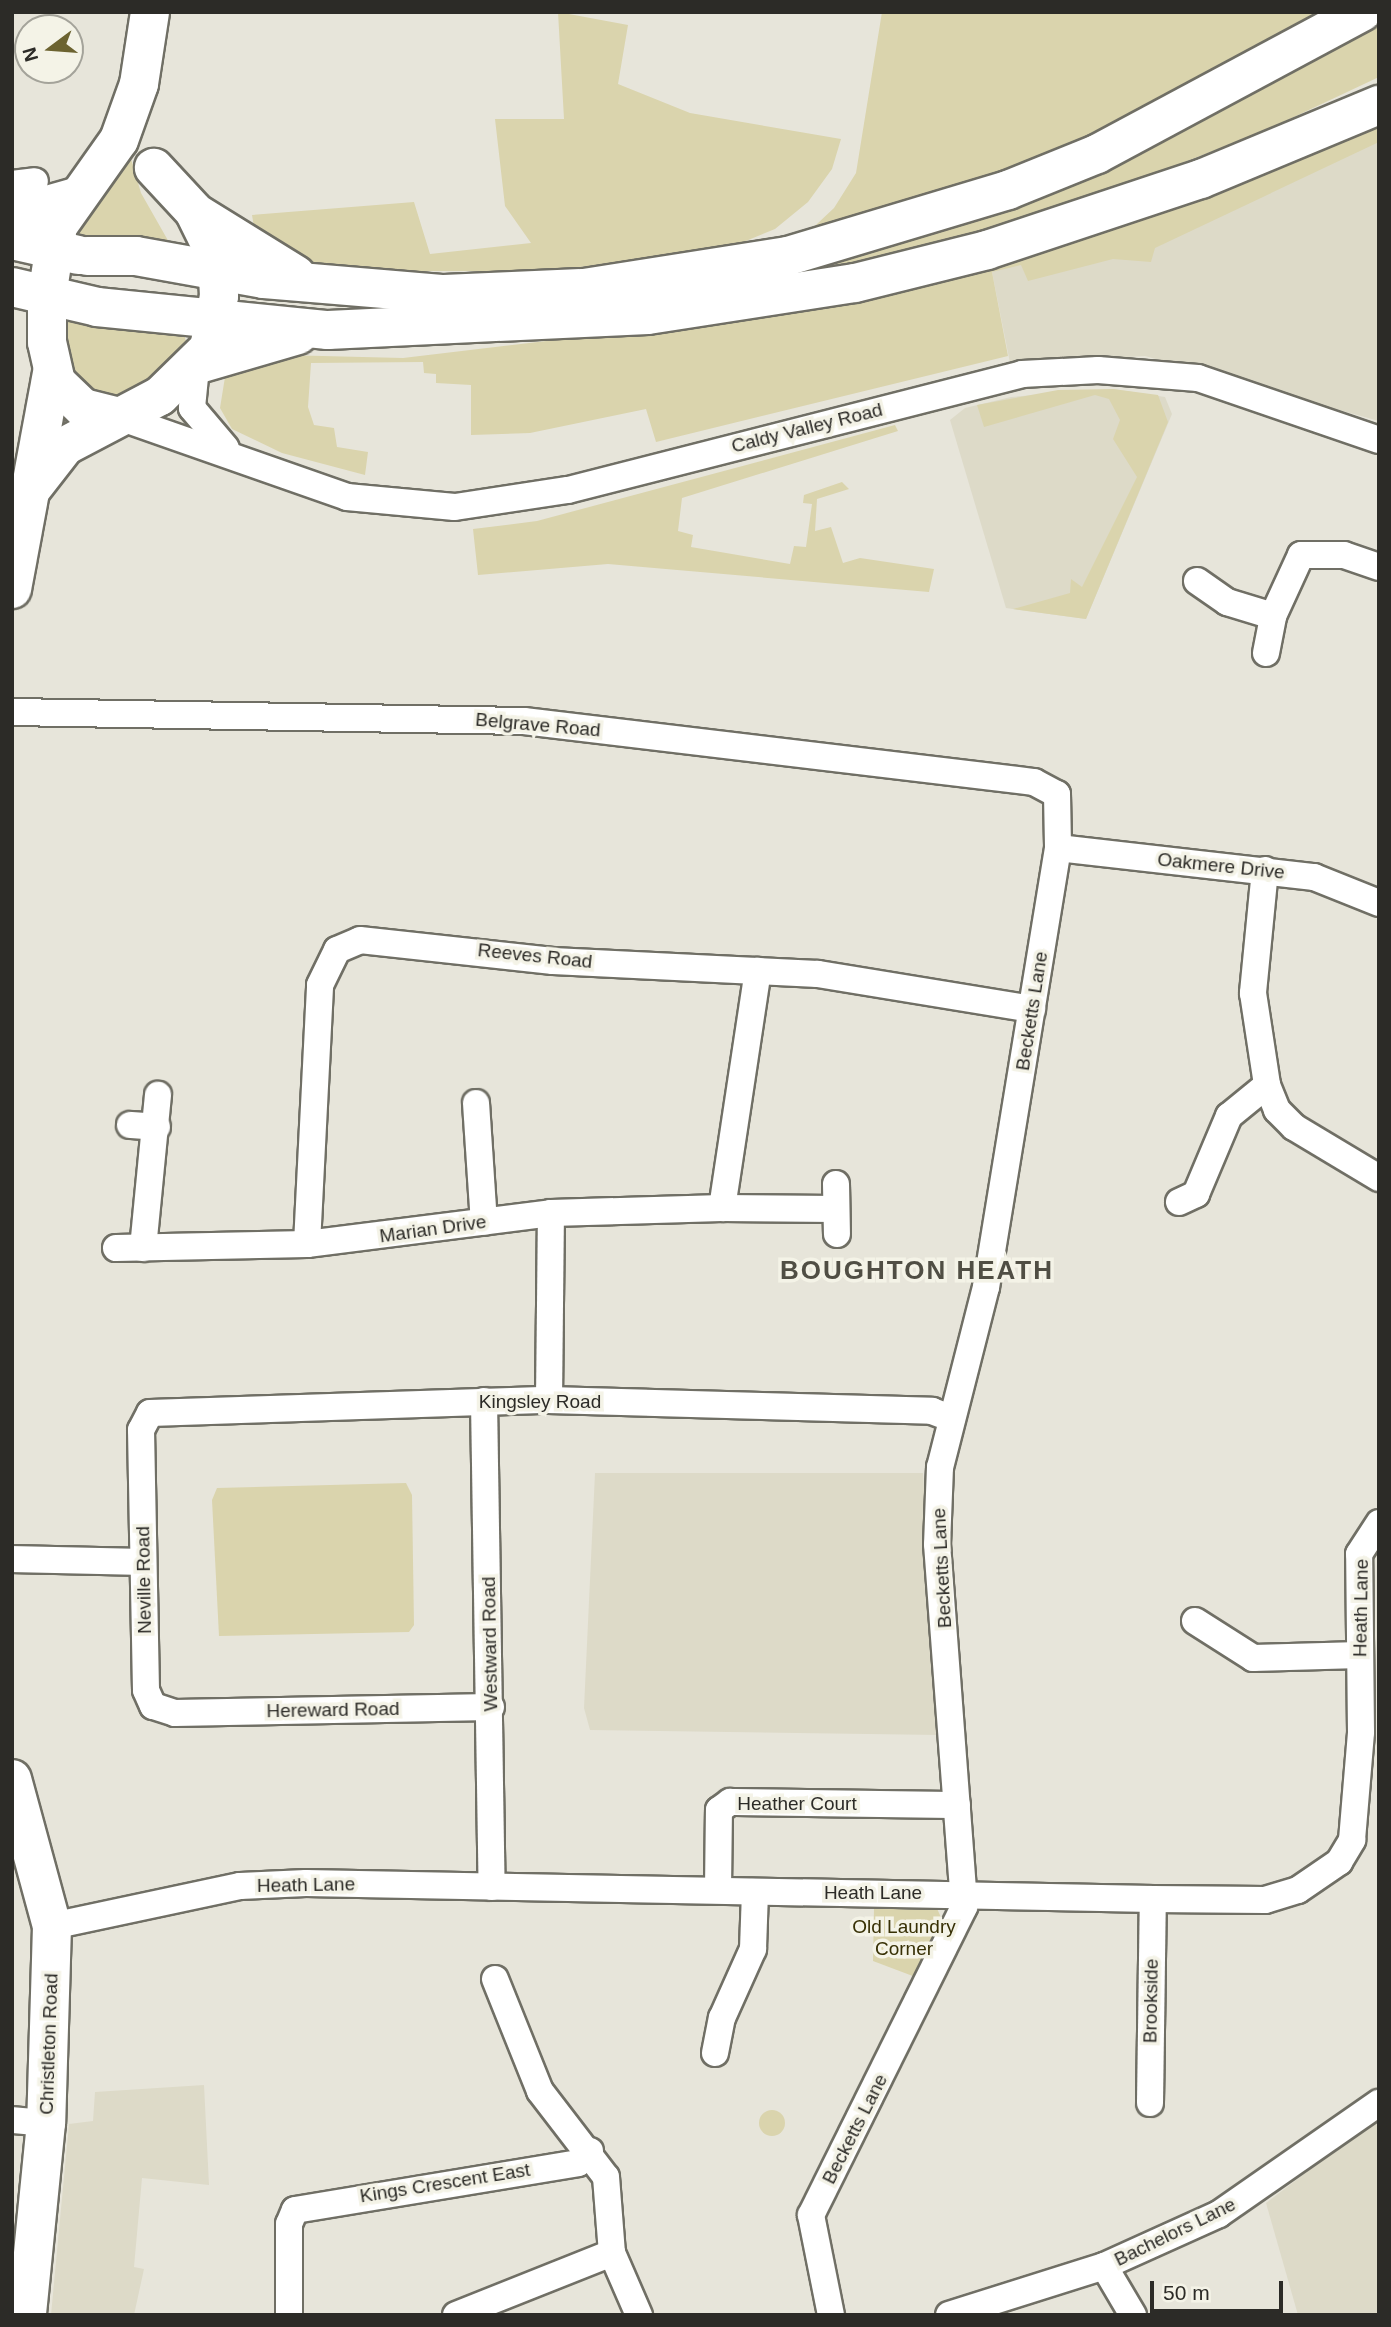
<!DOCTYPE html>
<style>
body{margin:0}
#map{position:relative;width:1391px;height:2327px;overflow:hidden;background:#e7e5da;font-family:Arial,sans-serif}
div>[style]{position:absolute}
.built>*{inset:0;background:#dddac8}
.green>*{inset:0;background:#dad4ad}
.round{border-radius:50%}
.roads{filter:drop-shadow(2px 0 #706f65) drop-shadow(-2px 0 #706f65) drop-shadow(0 2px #706f65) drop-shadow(0 -2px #706f65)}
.minor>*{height:26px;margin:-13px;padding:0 13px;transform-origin:13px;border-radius:13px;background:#fff}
.highway>*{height:38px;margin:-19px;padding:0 19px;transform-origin:19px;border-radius:19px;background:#fff}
span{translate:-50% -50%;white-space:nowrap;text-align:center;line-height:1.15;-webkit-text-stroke:7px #f4f3e7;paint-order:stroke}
.street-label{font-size:19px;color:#2c2b27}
.park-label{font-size:19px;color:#373005}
.district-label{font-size:26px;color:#504e44;font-weight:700;letter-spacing:2px}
.frame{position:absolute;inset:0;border:14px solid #2c2b27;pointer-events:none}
.north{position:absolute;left:14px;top:14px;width:70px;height:70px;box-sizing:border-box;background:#f4f3e7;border:2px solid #a4a39a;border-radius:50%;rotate:254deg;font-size:19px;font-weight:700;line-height:28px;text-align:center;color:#2c2b27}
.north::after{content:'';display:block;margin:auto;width:24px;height:32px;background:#6c6330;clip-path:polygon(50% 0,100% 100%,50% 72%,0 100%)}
.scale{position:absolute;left:1150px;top:2281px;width:133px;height:32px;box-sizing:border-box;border:4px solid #2c2b27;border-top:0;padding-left:9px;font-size:21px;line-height:24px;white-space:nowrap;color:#2c2b27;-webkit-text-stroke:5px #f4f3e7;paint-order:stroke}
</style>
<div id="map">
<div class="built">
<i style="clip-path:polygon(1379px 118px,1379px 421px,1145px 356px,1010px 363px,992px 272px,1209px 194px)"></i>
<i style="clip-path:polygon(1113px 389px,1165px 397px,1172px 414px,1086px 619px,1006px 608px,950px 420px,965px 408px,1011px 397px)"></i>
<i style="clip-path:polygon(595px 1473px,923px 1473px,939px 1735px,590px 1730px,584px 1708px)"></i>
<i style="clip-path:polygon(204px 2085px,209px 2185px,142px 2178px,134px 2267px,144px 2269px,134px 2315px,51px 2315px,69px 2124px,93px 2121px,95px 2092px)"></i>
<i style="clip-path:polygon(1379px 2117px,1379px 2315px,1298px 2315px,1266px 2203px)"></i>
</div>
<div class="green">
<i style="clip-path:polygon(558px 12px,628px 25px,618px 84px,690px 113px,841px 139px,832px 169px,808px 202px,775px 229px,729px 248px,658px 260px,535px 271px,339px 271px,293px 257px,254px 227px,252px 215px,414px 202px,430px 254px,531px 243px,505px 206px,495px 119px,564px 119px)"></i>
<i style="clip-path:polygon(882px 12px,1333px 12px,1038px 164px,801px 239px,834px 208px,856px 173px)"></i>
<i style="clip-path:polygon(1379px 21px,1379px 77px,1260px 133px,1038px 218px,874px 265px,736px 280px,1063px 186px,1183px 130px)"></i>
<i style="clip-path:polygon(1379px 118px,1379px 142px,1155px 248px,1151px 262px,1113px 259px,1028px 281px,1021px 265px,992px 272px,1008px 356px,656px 442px,646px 409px,530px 433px,471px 435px,471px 385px,436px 383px,436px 374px,424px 373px,423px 362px,311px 363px,308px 407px,314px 425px,334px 428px,337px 447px,368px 452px,365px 475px,282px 453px,232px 429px,220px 408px,225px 377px,282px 355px,403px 358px,725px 320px,1017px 257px,1209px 194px)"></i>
<i style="clip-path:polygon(129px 152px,141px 193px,174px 251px,68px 232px)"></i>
<i style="clip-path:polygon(57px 318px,184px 333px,188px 351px,172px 369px,124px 396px,94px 393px,72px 370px)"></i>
<i style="clip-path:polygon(1113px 389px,1158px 395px,1168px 422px,1086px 619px,1013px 609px,1070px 593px,1071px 579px,1082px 587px,1137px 477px,1113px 439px,1120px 420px,1109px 399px,1095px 395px,984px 427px,977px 405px,1058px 390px)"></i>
<i style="clip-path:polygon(895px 425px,898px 431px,682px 498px,678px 531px,693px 535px,691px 547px,790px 564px,794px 546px,806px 547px,812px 504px,803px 503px,804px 495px,842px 482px,849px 489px,817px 499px,815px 531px,831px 527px,843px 563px,860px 558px,934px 569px,929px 592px,608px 564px,478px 575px,473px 529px,537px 521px)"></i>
<i style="clip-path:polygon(406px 1483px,412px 1495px,414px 1625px,409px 1632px,219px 1636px,212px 1500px,217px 1488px)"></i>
<i style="clip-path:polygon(936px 1906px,945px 1927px,918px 1978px,873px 1961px,874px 1907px)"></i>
<i class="round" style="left:759px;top:2110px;width:26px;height:26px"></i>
</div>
<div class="roads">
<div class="minor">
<i style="left:12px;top:184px;width:23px;rotate:-7deg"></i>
<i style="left:196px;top:367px;width:41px;rotate:95.6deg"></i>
<i style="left:192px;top:408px;width:52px;rotate:49.6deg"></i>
<i style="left:119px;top:417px;width:242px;rotate:19.3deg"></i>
<i style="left:347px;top:497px;width:108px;rotate:5.3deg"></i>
<i style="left:455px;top:507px;width:114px;rotate:-8.6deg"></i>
<i style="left:568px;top:490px;width:469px;rotate:-14.3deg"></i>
<i style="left:1022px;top:374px;width:76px;rotate:-3deg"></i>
<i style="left:1098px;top:370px;width:100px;rotate:4.6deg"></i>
<i style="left:1198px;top:378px;width:191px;rotate:18.9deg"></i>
<i style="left:1197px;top:581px;width:37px;rotate:35deg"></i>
<i style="left:1227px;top:602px;width:48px;rotate:16.9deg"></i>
<i style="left:1273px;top:616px;width:67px;rotate:-65.3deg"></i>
<i style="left:1301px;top:555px;width:43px"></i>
<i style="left:1344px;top:555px;width:37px;rotate:19deg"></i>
<i style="left:1266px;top:653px;width:38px;rotate:-79deg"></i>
<i style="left:12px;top:712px;width:512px;rotate:1.01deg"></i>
<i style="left:524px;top:721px;width:514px;rotate:6.82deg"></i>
<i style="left:1034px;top:782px;width:26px;rotate:28deg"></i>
<i style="left:1057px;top:794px;width:54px;rotate:88.9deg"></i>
<i style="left:1058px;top:848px;width:445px;rotate:99.3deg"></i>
<i style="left:986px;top:1287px;width:186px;rotate:104.3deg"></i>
<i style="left:940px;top:1467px;width:77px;rotate:92.2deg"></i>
<i style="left:937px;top:1544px;width:364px;rotate:85.7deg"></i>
<i style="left:964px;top:1907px;width:344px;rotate:116.4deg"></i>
<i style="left:811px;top:2215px;width:102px;rotate:78.7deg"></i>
<i style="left:1058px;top:848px;width:258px;rotate:6.5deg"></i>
<i style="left:1314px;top:877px;width:70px;rotate:21.8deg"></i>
<i style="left:1265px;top:870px;width:124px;rotate:95.6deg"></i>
<i style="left:1253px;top:993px;width:93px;rotate:81.3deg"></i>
<i style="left:1267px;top:1085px;width:27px;rotate:68deg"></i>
<i style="left:1277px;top:1110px;width:24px;rotate:45deg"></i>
<i style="left:1294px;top:1127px;width:99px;rotate:31deg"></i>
<i style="left:476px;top:1103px;width:119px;rotate:86.2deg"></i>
<i style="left:130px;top:1125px;width:27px;rotate:4deg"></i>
<i style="left:836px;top:1184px;width:50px;rotate:88.9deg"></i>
<i style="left:1179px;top:1202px;width:19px;rotate:-25deg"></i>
<i style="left:1196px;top:1194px;width:85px;rotate:-67.1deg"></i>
<i style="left:1229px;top:1116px;width:49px;rotate:-39.2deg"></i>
<i style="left:722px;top:1208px;width:114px;rotate:0.5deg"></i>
<i style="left:307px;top:1244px;width:259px;rotate:-87.1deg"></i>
<i style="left:320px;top:985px;width:39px;rotate:-64deg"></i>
<i style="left:337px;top:950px;width:25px;rotate:-23deg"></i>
<i style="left:360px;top:940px;width:194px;rotate:6.2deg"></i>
<i style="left:553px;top:961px;width:265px;rotate:2.8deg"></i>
<i style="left:818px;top:974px;width:217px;rotate:9.3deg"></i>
<i style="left:116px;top:1248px;width:191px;rotate:-1.2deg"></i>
<i style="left:307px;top:1244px;width:246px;rotate:-7.2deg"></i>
<i style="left:551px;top:1213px;width:171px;rotate:-1.7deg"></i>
<i style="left:722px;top:1208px;width:240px;rotate:-81.4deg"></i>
<i style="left:143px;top:1248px;width:154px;rotate:-84.4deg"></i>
<i style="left:549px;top:1400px;width:187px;rotate:-89.4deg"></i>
<i style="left:484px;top:1401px;width:486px;rotate:89.1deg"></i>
<i style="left:12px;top:1559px;width:131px;rotate:1.3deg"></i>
<i style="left:1195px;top:1621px;width:69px;rotate:32.5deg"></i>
<i style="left:1253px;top:1658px;width:107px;rotate:-1.6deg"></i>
<i style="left:491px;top:1707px;width:316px;rotate:178.9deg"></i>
<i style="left:175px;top:1713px;width:23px;rotate:-162deg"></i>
<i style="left:153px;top:1706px;width:17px;rotate:-114deg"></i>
<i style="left:146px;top:1690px;width:260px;rotate:-91.1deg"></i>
<i style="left:141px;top:1430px;width:19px;rotate:-62deg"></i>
<i style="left:150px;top:1413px;width:399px;rotate:-1.9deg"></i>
<i style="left:549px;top:1400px;width:383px;rotate:1.6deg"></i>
<i style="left:932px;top:1411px;width:17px;rotate:21deg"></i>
<i style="left:718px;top:1889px;width:79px;rotate:-89.3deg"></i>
<i style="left:719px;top:1810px;width:14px;rotate:-36deg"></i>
<i style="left:730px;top:1802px;width:227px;rotate:0.8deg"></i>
<i style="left:52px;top:1926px;width:192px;rotate:-12deg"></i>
<i style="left:240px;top:1886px;width:66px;rotate:-2.6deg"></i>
<i style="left:306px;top:1883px;width:847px;rotate:1.08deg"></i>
<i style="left:1153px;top:1899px;width:112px;rotate:0.5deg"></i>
<i style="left:1265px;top:1900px;width:34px;rotate:-17deg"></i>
<i style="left:1298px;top:1890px;width:50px;rotate:-34.3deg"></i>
<i style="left:1339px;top:1862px;width:26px;rotate:-59deg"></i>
<i style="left:1352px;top:1840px;width:108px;rotate:-85.2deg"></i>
<i style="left:1361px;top:1732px;width:178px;rotate:-90.6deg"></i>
<i style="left:1359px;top:1554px;width:37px;rotate:-57deg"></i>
<i style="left:495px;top:1979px;width:121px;rotate:68.1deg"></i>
<i style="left:540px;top:2091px;width:108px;rotate:52.5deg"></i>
<i style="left:606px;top:2177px;width:76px;rotate:85.5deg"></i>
<i style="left:612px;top:2253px;width:68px;rotate:66.5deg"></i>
<i style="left:715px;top:2053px;width:36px;rotate:-79deg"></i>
<i style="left:722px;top:2018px;width:76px;rotate:-65.8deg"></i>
<i style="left:753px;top:1949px;width:57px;rotate:-88deg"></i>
<i style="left:1150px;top:2103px;width:204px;rotate:-89.2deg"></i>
<i style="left:12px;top:2120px;width:34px;rotate:5deg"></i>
<i style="left:1104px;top:2266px;width:57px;rotate:59.4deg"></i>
<i style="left:289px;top:2315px;width:91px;rotate:-90deg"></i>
<i style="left:289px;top:2224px;width:15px;rotate:-67deg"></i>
<i style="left:295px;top:2210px;width:287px;rotate:-9.4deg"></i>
<i style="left:578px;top:2163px;width:17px;rotate:-45deg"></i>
<i style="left:456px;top:2315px;width:168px;rotate:-21.7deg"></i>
<i style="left:949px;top:2315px;width:163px;rotate:-17.5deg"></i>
<i style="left:1104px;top:2266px;width:126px;rotate:-24.3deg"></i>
<i style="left:1219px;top:2214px;width:195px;rotate:-34.8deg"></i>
</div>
<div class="highway">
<i style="left:12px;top:215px;width:66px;rotate:-15.9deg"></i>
<i style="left:199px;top:215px;width:114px;rotate:31.7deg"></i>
<i style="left:12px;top:240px;width:68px;rotate:12.8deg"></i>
<i style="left:87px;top:256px;width:49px"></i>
<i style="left:136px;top:256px;width:130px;rotate:10.2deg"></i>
<i style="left:264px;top:279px;width:181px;rotate:4.8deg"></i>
<i style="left:444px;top:294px;width:140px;rotate:-2.5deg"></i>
<i style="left:584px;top:288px;width:206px;rotate:-8.9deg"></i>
<i style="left:788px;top:256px;width:230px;rotate:-16.7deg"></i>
<i style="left:1008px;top:190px;width:96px;rotate:-22deg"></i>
<i style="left:1097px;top:154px;width:301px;rotate:-28.2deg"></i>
<i style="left:12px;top:287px;width:87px;rotate:13.2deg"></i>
<i style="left:97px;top:307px;width:232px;rotate:5.7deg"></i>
<i style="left:328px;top:330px;width:320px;rotate:-2.7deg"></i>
<i style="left:648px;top:315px;width:209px;rotate:-8.8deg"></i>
<i style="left:855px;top:283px;width:136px;rotate:-14deg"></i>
<i style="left:987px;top:250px;width:225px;rotate:-18.4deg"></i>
<i style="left:1201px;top:179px;width:193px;rotate:-22.6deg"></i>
<i style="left:199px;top:364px;width:103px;rotate:-16.3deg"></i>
<i style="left:119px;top:417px;width:37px;rotate:-166deg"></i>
<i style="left:83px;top:408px;width:37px;rotate:-136deg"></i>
<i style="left:56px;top:382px;width:41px;rotate:-102.7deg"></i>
<i style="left:47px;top:342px;width:46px;rotate:-90deg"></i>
<i style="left:47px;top:296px;width:71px;rotate:-81.1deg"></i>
<i style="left:58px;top:226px;width:105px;rotate:-54.7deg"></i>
<i style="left:119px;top:140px;width:59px;rotate:-70.3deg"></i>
<i style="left:139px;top:84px;width:73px;rotate:-81.3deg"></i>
<i style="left:30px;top:491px;width:57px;rotate:-52.1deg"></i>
<i style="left:65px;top:446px;width:107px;rotate:-27.8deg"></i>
<i style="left:160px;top:396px;width:69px;rotate:-44.4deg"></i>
<i style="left:209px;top:348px;width:53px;rotate:-79.1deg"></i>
<i style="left:219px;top:296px;width:38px;rotate:-93deg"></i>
<i style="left:217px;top:258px;width:52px;rotate:-116.1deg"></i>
<i style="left:194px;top:211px;width:59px;rotate:-132.9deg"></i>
<i style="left:12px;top:589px;width:220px;rotate:-79.5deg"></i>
<i style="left:12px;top:1779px;width:152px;rotate:74.8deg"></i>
<i style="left:52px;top:1926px;width:197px;rotate:91.7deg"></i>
<i style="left:46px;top:2123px;width:193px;rotate:95.7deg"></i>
</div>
</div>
<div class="street-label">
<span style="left:807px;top:428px;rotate:-14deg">Caldy Valley Road</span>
<span style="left:538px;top:725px;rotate:5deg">Belgrave Road</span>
<span style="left:1221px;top:866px;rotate:6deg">Oakmere Drive</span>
<span style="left:535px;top:956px;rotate:6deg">Reeves Road</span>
<span style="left:1032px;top:1011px;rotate:-81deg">Becketts Lane</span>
<span style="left:433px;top:1229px;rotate:-8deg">Marian Drive</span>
<span style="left:540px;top:1402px">Kingsley Road</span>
<span style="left:942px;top:1568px;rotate:-93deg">Becketts Lane</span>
<span style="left:144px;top:1580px;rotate:-91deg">Neville Road</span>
<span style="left:1361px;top:1608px;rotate:-89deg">Heath Lane</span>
<span style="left:490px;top:1644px;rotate:-91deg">Westward Road</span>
<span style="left:333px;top:1710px;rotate:-1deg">Hereward Road</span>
<span style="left:797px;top:1804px">Heather Court</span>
<span style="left:306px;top:1885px;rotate:-1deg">Heath Lane</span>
<span style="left:873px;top:1893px">Heath Lane</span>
<span style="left:1151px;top:2001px;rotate:-89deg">Brookside</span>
<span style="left:49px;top:2044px;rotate:-88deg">Christleton Road</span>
<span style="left:855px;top:2129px;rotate:-63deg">Becketts Lane</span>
<span style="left:445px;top:2183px;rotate:-9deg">Kings Crescent East</span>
<span style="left:1175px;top:2232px;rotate:-26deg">Bachelors Lane</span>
</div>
<div class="park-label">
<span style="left:904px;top:1938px">Old Laundry<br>Corner</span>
</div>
<div class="district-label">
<span style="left:917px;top:1271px">BOUGHTON HEATH</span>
</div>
<div class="frame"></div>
<div class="north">N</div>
<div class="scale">50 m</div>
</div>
